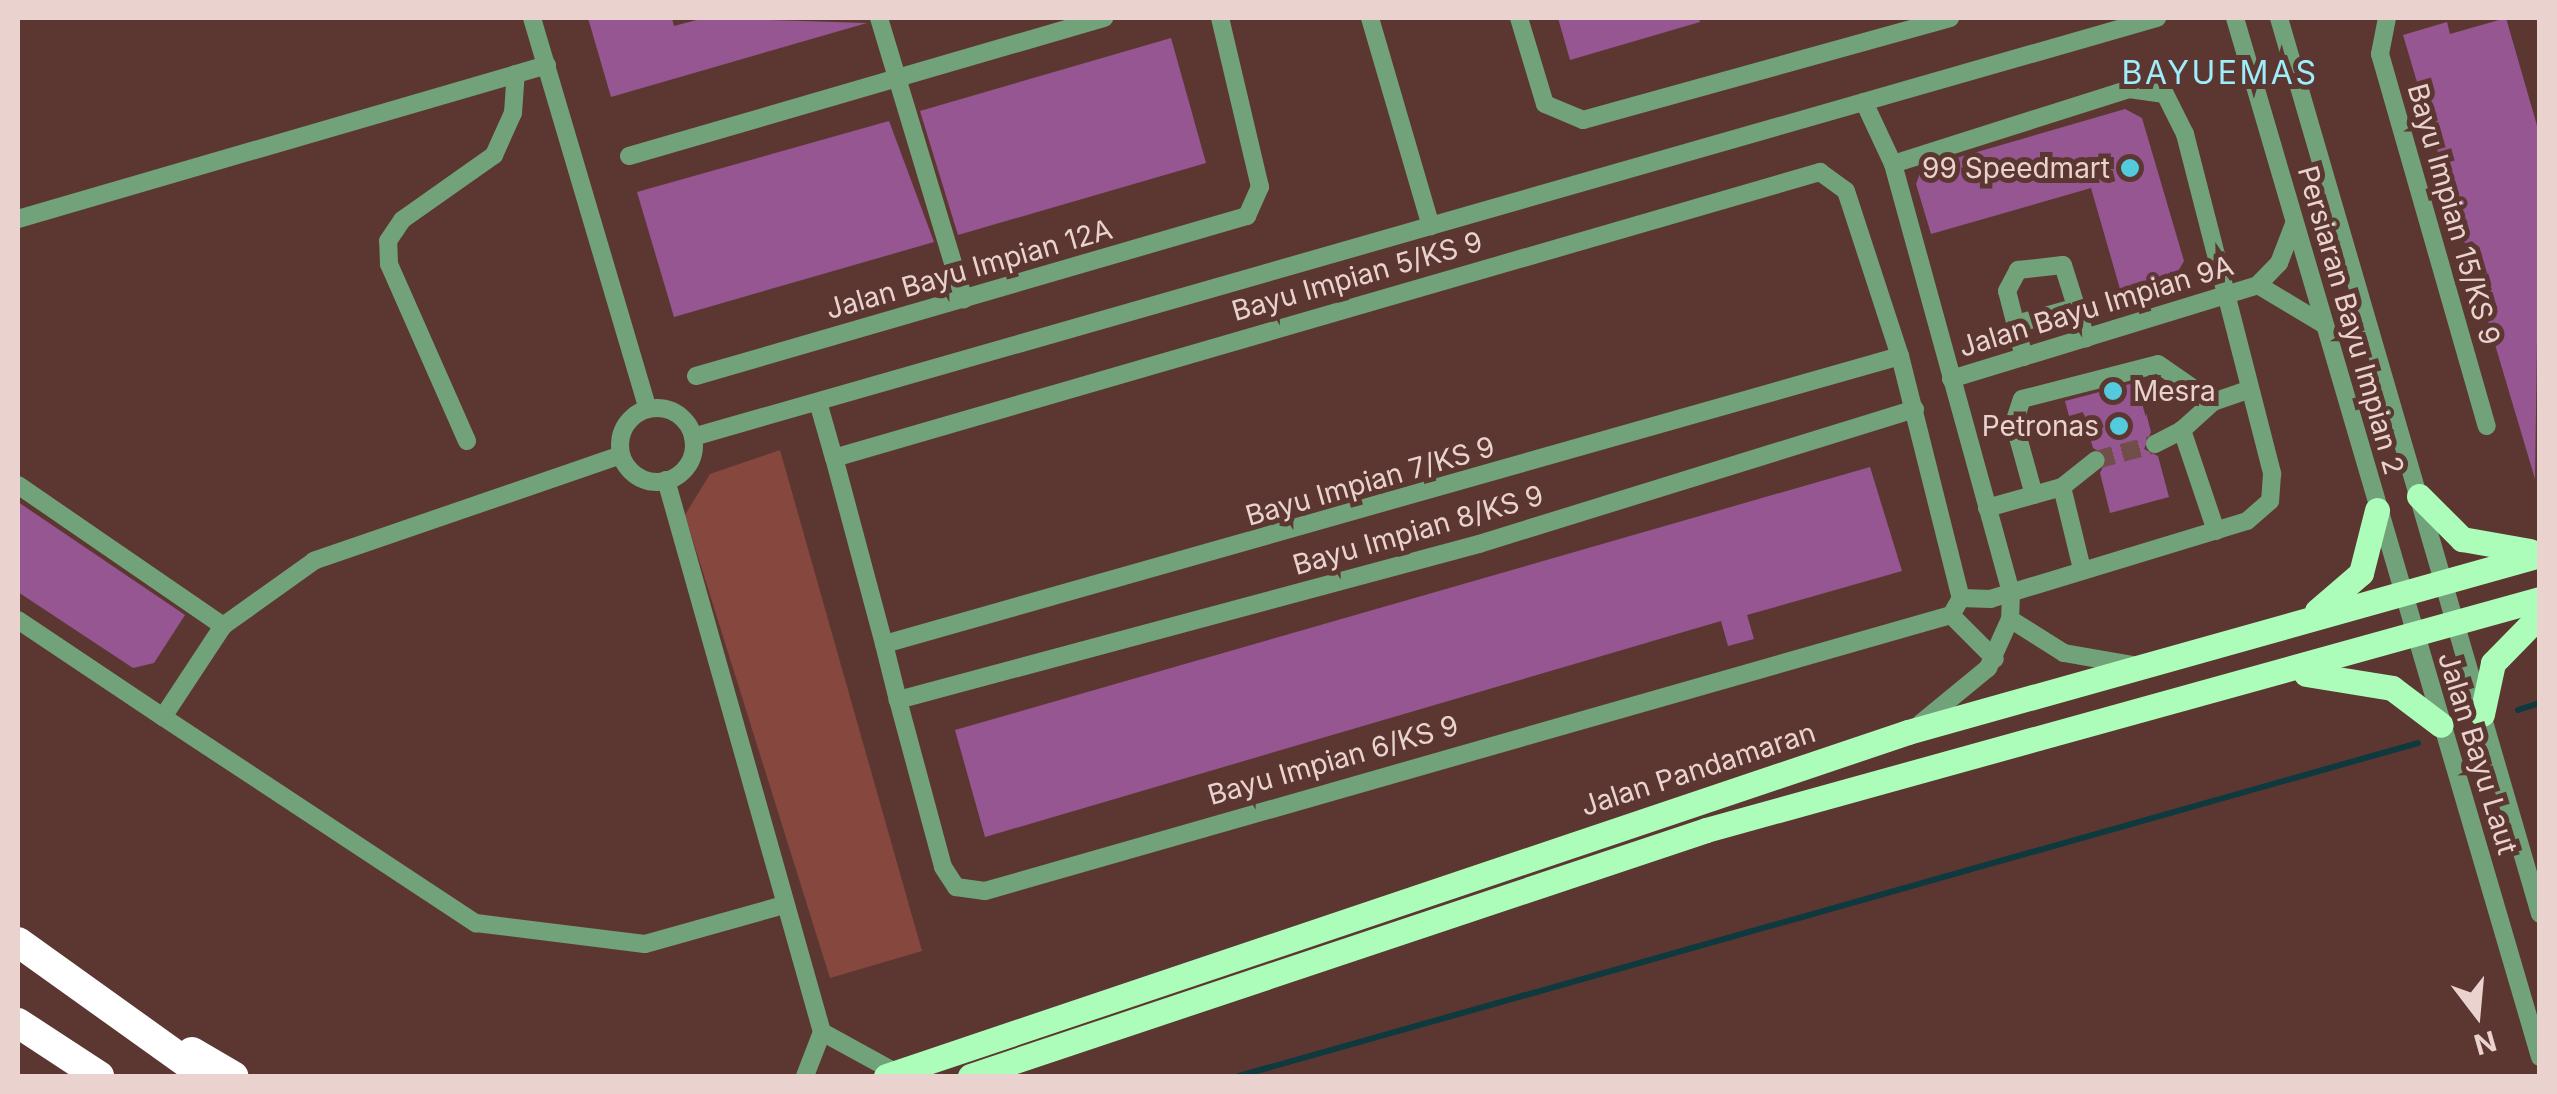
<!DOCTYPE html>
<style>
body{margin:0}
#map{position:relative;width:2557px;height:1094px;overflow:hidden;background:#5c3731;font-family:Inter,sans-serif}
div>[style]{position:absolute}
.green>*{inset:0;background:#86473e}
.stream>*{height:6px;margin:-3px;padding:0 3px;transform-origin:3px;border-radius:3px;background:#0e393f}
.building>*{inset:0;background:#965692}
.minor-tunnel>*{height:18px;margin-top:-9px;transform-origin:0;background:repeating-linear-gradient(90deg,#714e49 0 18px,transparent 0 27px)}
.minor>*{height:18px;margin:-9px;padding:0 9px;transform-origin:9px;border-radius:9px;background:#71a27a}
.minor>.ring{margin:-9px;padding:0;box-sizing:content-box;background:none;border:18px solid #71a27a;border-radius:50%}
.major>*{height:25px;margin:-12.5px;padding:0 12.5px;transform-origin:12.5px;border-radius:12.5px;background:#acfdba}
.highway>*{height:30px;margin:-15px;padding:0 15px;transform-origin:15px;border-radius:15px;background:#fff}
.dots>*{width:28px;height:28px;translate:-50% -50%;box-sizing:border-box;border:5px solid #5c3731;border-radius:50%}
span{translate:-50% -50%;white-space:nowrap;text-align:center;line-height:1.15;-webkit-text-stroke:10px #5c3731;paint-order:stroke}
.poi-label{font-size:28px;color:#ead3cf}
.right{translate:-100% -50%;text-align:right}
.left{translate:0 -50%;text-align:left}
.street-label{font-size:28px;color:#ead3cf}
.quarter-label{font-size:32px;color:#9dedfb;letter-spacing:2.5px}
.frame{position:absolute;inset:0;border:20px solid #ead3cf;pointer-events:none}
.north{position:absolute;left:2427px;top:964px;width:100px;height:100px;-webkit-text-stroke:8px #5c3731;paint-order:stroke;rotate:164deg;font-size:28px;font-weight:700;line-height:40px;text-align:center;color:#ead3cf}
.north::after{content:'';display:block;margin:auto;width:35px;height:45px;background:#ead3cf;clip-path:polygon(50% 0,100% 100%,50% 72%,0 100%)}
</style>
<div id="map">
<div class="green">
<i style="clip-path:polygon(780px 450px,922px 951px,830px 978px,685px 515px,710px 474px)"></i>
</div>
<div class="stream">
<i style="left:2518px;top:710px;width:23px;rotate:-18deg"></i>
<i style="left:1239px;top:1076px;width:1225px;rotate:-15.77deg"></i>
</div>
<div class="building">
<i style="clip-path:polygon(588px 18px,672px 18px,674px 26px,704px 18px,867px 23px,611px 97px)"></i>
<i style="clip-path:polygon(1558px 18px,1699px 18px,1700px 22px,1570px 60px)"></i>
<i style="clip-path:polygon(2506px 18px,2540px 136px,2535px 479px,2403px 35px,2447px 22px,2450px 34px)"></i>
<i style="clip-path:polygon(1171px 38px,1206px 163px,958px 235px,920px 111px)"></i>
<i style="clip-path:polygon(2125px 109px,2142px 118px,2184px 261px,2171px 283px,2122px 296px,2091px 188px,1931px 234px,1916px 184px,1922px 168px)"></i>
<i style="clip-path:polygon(889px 121px,934px 242px,674px 317px,637px 192px)"></i>
<i style="clip-path:polygon(2138px 382px,2151px 432px,2144px 449px,2158px 456px,2169px 497px,2110px 513px,2100px 473px,2108px 457px,2093px 448px,2083px 412px,2069px 416px,2065px 401px)"></i>
<i style="clip-path:polygon(1870px 467px,1902px 571px,1747px 615px,1754px 639px,1728px 646px,1721px 621px,985px 837px,955px 730px)"></i>
<i style="clip-path:polygon(18px 502px,185px 615px,154px 663px,133px 668px,18px 592px)"></i>
</div>
<div class="minor-tunnel">
<i style="left:2096px;top:460px;width:61px;rotate:-15.2deg"></i>
</div>
<div class="minor">
<i style="left:532px;top:18px;width:408px;rotate:73.5deg"></i>
<i style="left:879px;top:18px;width:294px;rotate:73.2deg"></i>
<i style="left:1370px;top:18px;width:217px;rotate:73.7deg"></i>
<i style="left:1519px;top:18px;width:90px;rotate:73.2deg"></i>
<i style="left:1545px;top:104px;width:41px;rotate:22.8deg"></i>
<i style="left:1583px;top:120px;width:381px;rotate:-15.5deg"></i>
<i style="left:2235px;top:18px;width:1083px;rotate:73.64deg"></i>
<i style="left:2279px;top:18px;width:933px;rotate:73.76deg"></i>
<i style="left:2387px;top:18px;width:37px;rotate:101deg"></i>
<i style="left:2380px;top:54px;width:387px;rotate:74deg"></i>
<i style="left:1864px;top:102px;width:68px;rotate:64.9deg"></i>
<i style="left:1893px;top:164px;width:445px;rotate:74.6deg"></i>
<i style="left:2011px;top:593px;width:26px;rotate:92deg"></i>
<i style="left:629px;top:156px;width:495px;rotate:-16.2deg"></i>
<i style="left:1893px;top:164px;width:248px;rotate:-17.6deg"></i>
<i style="left:2129px;top:89px;width:36px;rotate:8deg"></i>
<i style="left:2165px;top:94px;width:45px;rotate:63.4deg"></i>
<i style="left:2185px;top:134px;width:351px;rotate:75.6deg"></i>
<i style="left:2272px;top:474px;width:27px;rotate:94deg"></i>
<i style="left:2270px;top:501px;width:30px;rotate:139deg"></i>
<i style="left:2247px;top:521px;width:268px;rotate:163.1deg"></i>
<i style="left:1991px;top:599px;width:30px;rotate:-178deg"></i>
<i style="left:18px;top:219px;width:551px;rotate:-16.23deg"></i>
<i style="left:2294px;top:224px;width:42px;rotate:111deg"></i>
<i style="left:2279px;top:263px;width:30px;rotate:134deg"></i>
<i style="left:2258px;top:285px;width:76px;rotate:31deg"></i>
<i style="left:2016px;top:324px;width:63px;rotate:-15.6deg"></i>
<i style="left:1900px;top:356px;width:1056px;rotate:164.17deg"></i>
<i style="left:884px;top:644px;width:193px;rotate:-105deg"></i>
<i style="left:834px;top:458px;width:1027px;rotate:-16.18deg"></i>
<i style="left:1820px;top:172px;width:32px;rotate:36deg"></i>
<i style="left:1846px;top:191px;width:174px;rotate:71.9deg"></i>
<i style="left:1900px;top:356px;width:250px;rotate:75.9deg"></i>
<i style="left:1961px;top:598px;width:20px;rotate:120deg"></i>
<i style="left:2024px;top:357px;width:68px;rotate:-104.4deg"></i>
<i style="left:2007px;top:291px;width:24px;rotate:-62deg"></i>
<i style="left:2018px;top:270px;width:45px;rotate:-6.3deg"></i>
<i style="left:2063px;top:265px;width:77px;rotate:72.5deg"></i>
<i style="left:696px;top:376px;width:574px;rotate:-16.19deg"></i>
<i style="left:1247px;top:216px;width:32px;rotate:-66deg"></i>
<i style="left:1260px;top:187px;width:174px;rotate:-103.3deg"></i>
<i style="left:1951px;top:379px;width:321px;rotate:-17deg"></i>
<i style="left:818px;top:402px;width:58px;rotate:74.1deg"></i>
<i class="ring" style="left:620px;top:408px;width:56px;height:56px"></i>
<i style="left:1915px;top:409px;width:456px;rotate:162.8deg"></i>
<i style="left:1479px;top:544px;width:602px;rotate:164.97deg"></i>
<i style="left:898px;top:700px;width:173px;rotate:74.9deg"></i>
<i style="left:943px;top:867px;width:24px;rotate:57deg"></i>
<i style="left:956px;top:887px;width:29px;rotate:8deg"></i>
<i style="left:985px;top:891px;width:1005px;rotate:-15.95deg"></i>
<i style="left:693px;top:437px;width:1523px;rotate:-15.97deg"></i>
<i style="left:467px;top:441px;width:193px;rotate:-113.8deg"></i>
<i style="left:389px;top:264px;width:23px;rotate:-92deg"></i>
<i style="left:388px;top:241px;width:25px;rotate:-56deg"></i>
<i style="left:402px;top:220px;width:113px;rotate:-35.2deg"></i>
<i style="left:494px;top:155px;width:46px;rotate:-65.7deg"></i>
<i style="left:513px;top:113px;width:39px;rotate:-86deg"></i>
<i style="left:2155px;top:444px;width:30px;rotate:-27deg"></i>
<i style="left:621px;top:455px;width:325px;rotate:161deg"></i>
<i style="left:314px;top:561px;width:112px;rotate:144.5deg"></i>
<i style="left:223px;top:626px;width:109px;rotate:123.4deg"></i>
<i style="left:163px;top:717px;width:375px;rotate:33.4deg"></i>
<i style="left:476px;top:923px;width:170px;rotate:7.1deg"></i>
<i style="left:645px;top:944px;width:144px;rotate:-15.7deg"></i>
<i style="left:666px;top:480px;width:574px;rotate:74.22deg"></i>
<i style="left:822px;top:1032px;width:47px;rotate:111.1deg"></i>
<i style="left:18px;top:485px;width:249px;rotate:34.5deg"></i>
<i style="left:2062px;top:487px;width:84px;rotate:76.3deg"></i>
<i style="left:2034px;top:495px;width:75px;rotate:-105.5deg"></i>
<i style="left:2014px;top:423px;width:25px;rotate:-72deg"></i>
<i style="left:2022px;top:399px;width:140px;rotate:-14.4deg"></i>
<i style="left:2158px;top:364px;width:67px;rotate:34.6deg"></i>
<i style="left:1987px;top:508px;width:78px;rotate:-15.6deg"></i>
<i style="left:2062px;top:487px;width:43px;rotate:-38.5deg"></i>
<i style="left:2216px;top:531px;width:107px;rotate:-108.6deg"></i>
<i style="left:2182px;top:430px;width:42px;rotate:-42.1deg"></i>
<i style="left:2213px;top:402px;width:39px;rotate:-19deg"></i>
<i style="left:1951px;top:615px;width:62px;rotate:45deg"></i>
<i style="left:18px;top:620px;width:174px;rotate:33.8deg"></i>
<i style="left:884px;top:644px;width:58px;rotate:76deg"></i>
<i style="left:1921px;top:723px;width:87px;rotate:-39.4deg"></i>
<i style="left:1988px;top:668px;width:54px;rotate:-65.8deg"></i>
<i style="left:2010px;top:619px;width:64px;rotate:32.2deg"></i>
<i style="left:2064px;top:653px;width:69px;rotate:10deg"></i>
<i style="left:822px;top:1032px;width:85px;rotate:28.7deg"></i>
</div>
<div class="major">
<i style="left:2419px;top:496px;width:61px;rotate:45deg"></i>
<i style="left:2462px;top:539px;width:69px;rotate:10deg"></i>
<i style="left:2317px;top:611px;width:58px;rotate:-40.8deg"></i>
<i style="left:2361px;top:573px;width:65px;rotate:-75.7deg"></i>
<i style="left:2306px;top:674px;width:87px;rotate:9.2deg"></i>
<i style="left:2392px;top:688px;width:61px;rotate:37.1deg"></i>
<i style="left:2482px;top:714px;width:52px;rotate:-77.8deg"></i>
<i style="left:2493px;top:663px;width:67px;rotate:-45.6deg"></i>
<i style="left:886px;top:1076px;width:1078px;rotate:-18.6deg"></i>
<i style="left:1908px;top:732px;width:656px;rotate:-15.65deg"></i>
<i style="left:970px;top:1076px;width:776px;rotate:-18.48deg"></i>
<i style="left:1706px;top:830px;width:865px;rotate:-15.48deg"></i>
</div>
<div class="highway">
<i style="left:18px;top:942px;width:230px;rotate:35.6deg"></i>
<i style="left:18px;top:1023px;width:97px;rotate:33.2deg"></i>
<i style="left:192px;top:1052px;width:48px;rotate:30.3deg"></i>
</div>
<div class="dots">
<i style="left:2130px;top:168px;background:#54cadd"></i>
<i style="left:2113px;top:391px;background:#54cadd"></i>
<i style="left:2119px;top:426px;background:#54cadd"></i>
</div>
<div class="poi-label">
<span class="right" style="left:2110px;top:168px">99 Speedmart</span>
<span class="left" style="left:2133px;top:391px">Mesra</span>
<span class="right" style="left:2099px;top:426px">Petronas</span>
</div>
<div class="street-label">
<span style="left:2454px;top:214px;rotate:74deg">Bayu Impian 15/KS 9</span>
<span style="left:969px;top:269px;rotate:-16deg">Jalan Bayu Impian 12A</span>
<span style="left:1357px;top:276px;rotate:-16deg">Bayu Impian 5/KS 9</span>
<span style="left:2096px;top:306px;rotate:-17deg">Jalan Bayu Impian 9A</span>
<span style="left:2351px;top:320px;rotate:74deg">Persiaran Bayu Impian 2</span>
<span style="left:1370px;top:481px;rotate:-16deg">Bayu Impian 7/KS 9</span>
<span style="left:1418px;top:530px;rotate:-16deg">Bayu Impian 8/KS 9</span>
<span style="left:2478px;top:753px;rotate:73deg">Jalan Bayu Laut</span>
<span style="left:1333px;top:760px;rotate:-16deg">Bayu Impian 6/KS 9</span>
<span style="left:1698px;top:769px;rotate:-18deg">Jalan Pandamaran</span>
</div>
<div class="quarter-label">
<span style="left:2220px;top:73px">BAYUEMAS</span>
</div>
<div class="frame"></div>
<div class="north">N</div>
</div>
